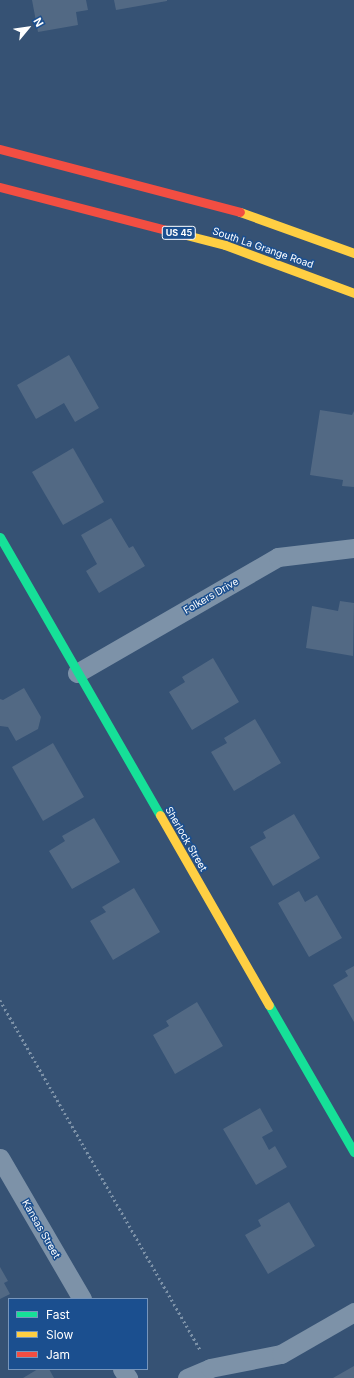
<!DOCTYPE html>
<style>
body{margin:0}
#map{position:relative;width:354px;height:1378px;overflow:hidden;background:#365274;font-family:Inter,sans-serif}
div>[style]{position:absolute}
.building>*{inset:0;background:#526984}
.path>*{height:2.5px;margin-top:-1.25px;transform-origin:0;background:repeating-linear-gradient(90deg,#7d92a8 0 2px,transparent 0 5px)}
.street>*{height:19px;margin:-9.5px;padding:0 9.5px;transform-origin:9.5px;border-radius:9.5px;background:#7d92a8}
.fast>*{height:9px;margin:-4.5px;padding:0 4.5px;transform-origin:4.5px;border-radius:4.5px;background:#16e098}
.slow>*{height:9px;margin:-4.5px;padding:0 4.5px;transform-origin:4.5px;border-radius:4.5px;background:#ffcf43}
.jam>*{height:9px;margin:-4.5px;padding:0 4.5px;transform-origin:4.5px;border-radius:4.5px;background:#f24e42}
span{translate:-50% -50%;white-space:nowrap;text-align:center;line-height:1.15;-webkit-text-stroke:3px #1b4f8f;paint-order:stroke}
.shield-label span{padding:1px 3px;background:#1b4f8f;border:1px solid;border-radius:3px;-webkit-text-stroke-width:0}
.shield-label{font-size:9px;color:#fff;font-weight:700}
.street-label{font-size:10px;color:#fff}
.legend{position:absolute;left:8px;top:1298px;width:140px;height:72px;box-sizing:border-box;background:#1b4f8f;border:1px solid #7695bc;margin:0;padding:5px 7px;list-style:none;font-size:12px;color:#fff}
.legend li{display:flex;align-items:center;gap:8px;height:20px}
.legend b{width:20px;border:1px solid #7695bc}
.north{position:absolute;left:8px;top:8px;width:40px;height:40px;-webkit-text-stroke:3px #1b4f8f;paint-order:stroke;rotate:61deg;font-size:11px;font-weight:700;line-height:16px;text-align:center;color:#fff}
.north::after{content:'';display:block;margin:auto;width:14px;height:18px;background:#fff;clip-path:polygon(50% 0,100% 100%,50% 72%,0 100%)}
</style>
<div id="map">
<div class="building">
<i style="clip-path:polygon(32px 0,86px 0,88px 10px,76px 12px,78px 25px,38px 32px)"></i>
<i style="clip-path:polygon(114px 0,167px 0,167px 1px,116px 10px)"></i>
<i style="clip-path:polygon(69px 355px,99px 408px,75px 422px,64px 403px,36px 419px,17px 385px)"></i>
<i style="clip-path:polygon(320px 410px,352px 415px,354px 411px,354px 487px,342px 486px,343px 480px,310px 475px)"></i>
<i style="clip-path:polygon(73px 448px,104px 502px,63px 525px,32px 472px)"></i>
<i style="clip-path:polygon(111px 518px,129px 548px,133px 546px,145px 566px,99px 593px,86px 571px,97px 564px,81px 535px)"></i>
<i style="clip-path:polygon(340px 601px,354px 603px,353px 656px,306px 648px,312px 606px,338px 611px)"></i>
<i style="clip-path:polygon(213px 658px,239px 702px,192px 730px,169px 692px,185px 682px,182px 677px)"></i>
<i style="clip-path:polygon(24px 688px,41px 717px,38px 729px,16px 741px,8px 727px,0 726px,0 699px,3px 700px)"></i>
<i style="clip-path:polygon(255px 719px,281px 763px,234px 791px,211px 752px,227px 743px,224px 738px)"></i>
<i style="clip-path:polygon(53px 743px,84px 797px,43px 821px,12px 767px)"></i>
<i style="clip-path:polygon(294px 814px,320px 858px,273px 886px,250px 847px,266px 838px,263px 832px)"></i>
<i style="clip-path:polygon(94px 818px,120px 862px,72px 889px,49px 851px,65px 841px,62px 836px)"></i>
<i style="clip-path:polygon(134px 888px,160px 932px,113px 960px,90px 921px,106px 912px,102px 907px)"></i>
<i style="clip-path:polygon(299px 891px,305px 902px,317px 895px,342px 938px,309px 957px,278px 903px)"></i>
<i style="clip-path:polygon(354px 966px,354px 1022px,333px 985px,348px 976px,345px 971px)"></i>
<i style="clip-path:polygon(197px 1002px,223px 1046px,175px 1074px,153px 1035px,169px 1026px,166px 1021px)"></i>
<i style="clip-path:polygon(260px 1108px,273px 1131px,262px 1137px,269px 1150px,275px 1146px,287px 1167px,256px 1185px,223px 1129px)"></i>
<i style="clip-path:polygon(289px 1202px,315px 1246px,268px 1274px,245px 1235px,261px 1226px,258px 1220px)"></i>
<i style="clip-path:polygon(0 1267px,8px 1281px,4px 1283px,10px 1294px,0 1299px)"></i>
<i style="clip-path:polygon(354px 1366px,354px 1378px,333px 1378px)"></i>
<i style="clip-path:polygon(38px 1369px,49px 1369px,54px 1378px,23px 1378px)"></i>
</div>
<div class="path">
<i style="left:0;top:1000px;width:404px;rotate:60.2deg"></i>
</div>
<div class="street">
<i style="left:77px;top:673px;width:232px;rotate:-30deg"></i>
<i style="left:278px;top:557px;width:77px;rotate:-6.8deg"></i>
<i style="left:0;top:1158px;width:163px;rotate:59.8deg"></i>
<i style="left:122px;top:1369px;width:11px;rotate:56deg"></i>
<i style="left:187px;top:1378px;width:25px;rotate:-23deg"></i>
<i style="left:210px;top:1368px;width:72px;rotate:-11.2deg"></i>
<i style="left:281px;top:1354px;width:84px;rotate:-29.9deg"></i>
</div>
<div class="fast">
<i style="left:0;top:537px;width:321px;rotate:60.1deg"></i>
<i style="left:269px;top:1005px;width:170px;rotate:60deg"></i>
</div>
<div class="slow">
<i style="left:240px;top:212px;width:121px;rotate:19.8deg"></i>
<i style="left:186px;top:235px;width:40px;rotate:14.4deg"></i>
<i style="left:225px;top:245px;width:138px;rotate:20.4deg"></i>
<i style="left:160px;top:815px;width:219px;rotate:60.2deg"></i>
</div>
<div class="jam">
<i style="left:0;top:149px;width:248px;rotate:14.7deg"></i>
<i style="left:0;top:187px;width:192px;rotate:14.5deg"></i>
</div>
<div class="shield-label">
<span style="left:179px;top:233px">US 45</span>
</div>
<div class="street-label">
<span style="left:263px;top:248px;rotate:19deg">South La Grange Road</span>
<span style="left:211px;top:596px;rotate:-30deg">Folkers Drive</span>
<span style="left:186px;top:839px;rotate:60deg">Sherlock Street</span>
<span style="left:41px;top:1229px;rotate:60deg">Kansas Street</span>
</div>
<ul class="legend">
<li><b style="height:5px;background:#16e098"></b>Fast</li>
<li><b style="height:5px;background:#ffcf43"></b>Slow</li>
<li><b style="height:5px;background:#f24e42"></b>Jam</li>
</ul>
<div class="north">N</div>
</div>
